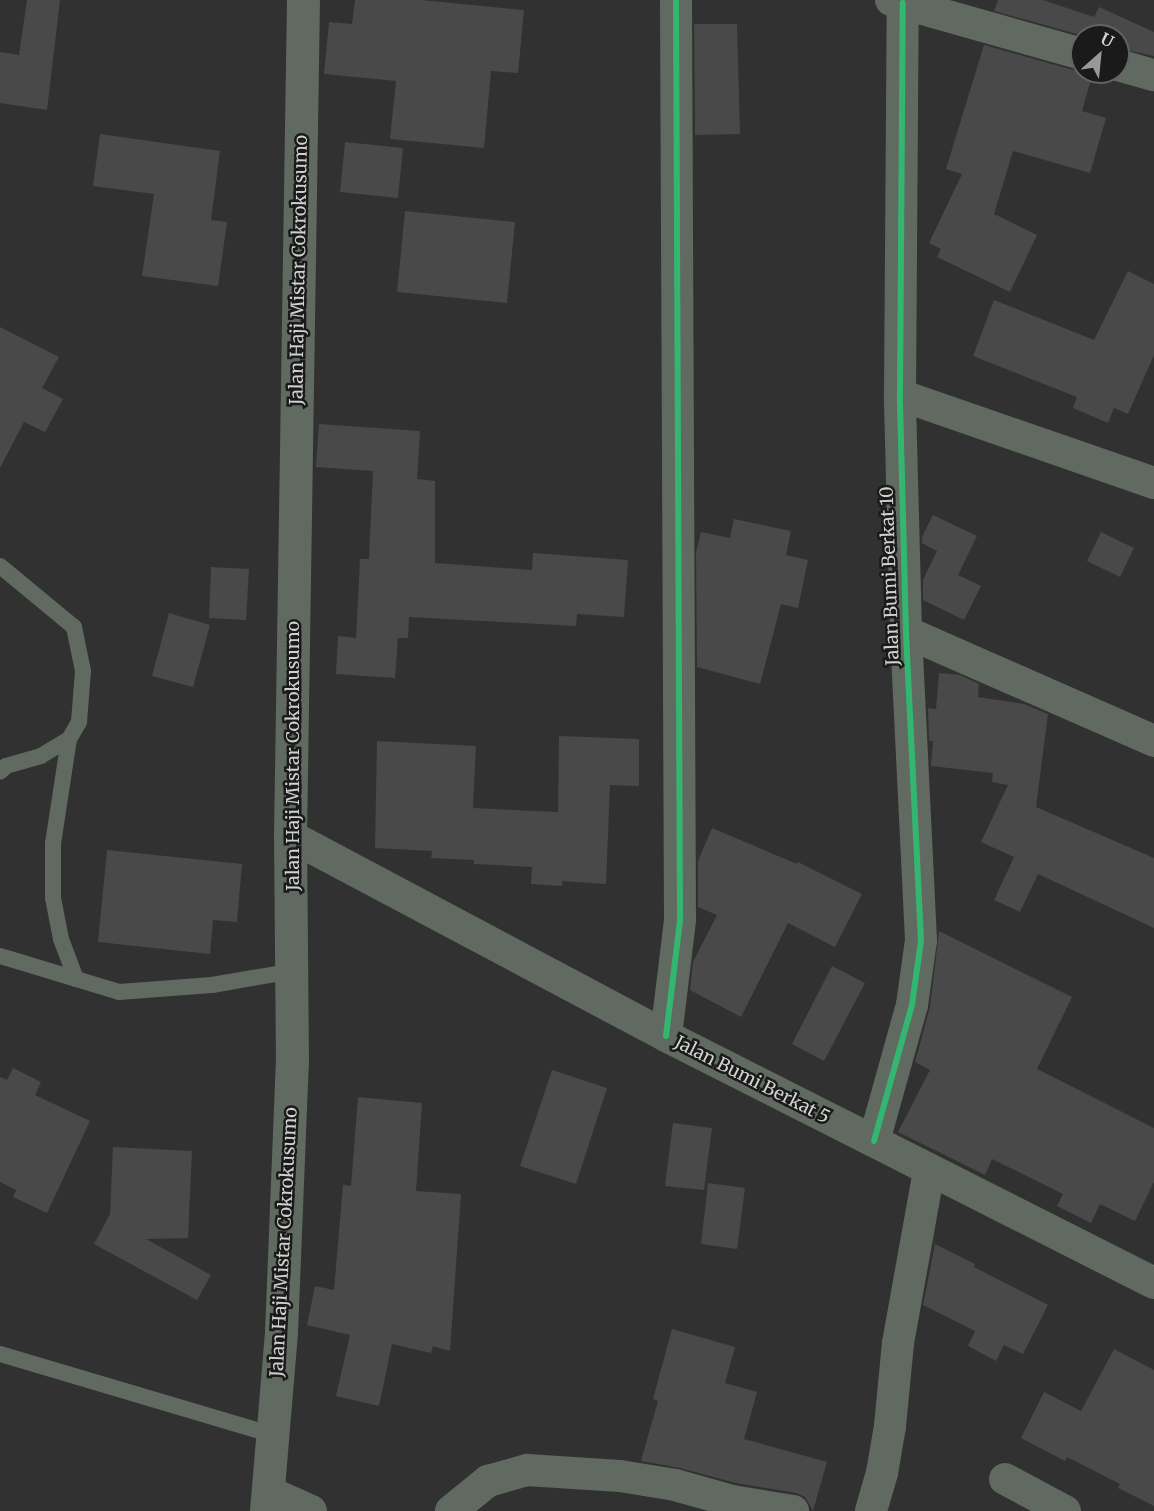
<!DOCTYPE html>
<style>
body{margin:0}
#map{position:relative;width:1154px;height:1511px;overflow:hidden;background:#313131;font-family:Merriweather,serif}
div>[style]{position:absolute}
.building>*{inset:0;background:#484948}
.lane>*{height:16px;margin:-8px;padding:0 8px;transform-origin:8px;border-radius:8px;background:#616a60}
.street>*{height:32px;margin:-16px;padding:0 16px;transform-origin:16px;border-radius:16px;background:#616a60}
.primary>*{height:33px;margin:-16.5px;padding:0 16.5px;transform-origin:16.5px;border-radius:16.5px;background:#606a60}
.cycleway>*{height:6px;margin:-3px;padding:0 3px;transform-origin:3px;border-radius:3px;background:#33b770}
span{translate:-50% -50%;white-space:nowrap;text-align:center;line-height:1.15;-webkit-text-stroke:5px #191a19;paint-order:stroke}
.street-label{font-size:18px;color:#d0d1d0}
.north{position:absolute;left:1070px;top:24px;width:60px;height:60px;box-sizing:border-box;background:#191a19;border:2px solid #626362;border-radius:50%;rotate:27deg;font-size:16px;font-weight:700;line-height:24px;text-align:center;color:#d0d1d0}
.north::after{content:'';display:block;margin:auto;width:21px;height:27px;background:#989998;clip-path:polygon(50% 0,100% 100%,50% 72%,0 100%)}
</style>
<div id="map">
<div class="building">
<i style="clip-path:polygon(27px 0,60px 0,47px 110px,0 103px,0 52px,19px 55px)"></i>
<i style="clip-path:polygon(355px 0,421px 0,524px 10px,518px 73px,491px 71px,484px 148px,390px 139px,396px 81px,324px 74px,329px 22px,352px 24px)"></i>
<i style="clip-path:polygon(998px 0,1043px 0,1094px 17px,1099px 7px,1154px 32px,1154px 56px,1118px 48px,1118px 36px,1084px 36px,994px 11px)"></i>
<i style="clip-path:polygon(694px 24px,737px 24px,740px 134px,695px 135px)"></i>
<i style="clip-path:polygon(984px 45px,1077px 71px,1093px 72px,1082px 111px,1106px 118px,1090px 173px,1013px 151px,994px 214px,1037px 235px,1010px 292px,937px 257px,941px 249px,929px 243px,962px 174px,946px 169px)"></i>
<i style="clip-path:polygon(100px 134px,220px 151px,211px 220px,227px 222px,218px 286px,142px 276px,154px 194px,93px 186px)"></i>
<i style="clip-path:polygon(345px 142px,403px 148px,398px 198px,340px 192px)"></i>
<i style="clip-path:polygon(405px 211px,515px 222px,507px 303px,397px 292px)"></i>
<i style="clip-path:polygon(1128px 271px,1154px 284px,1154px 355px,1128px 414px,1114px 408px,1108px 423px,1073px 408px,1077px 397px,973px 356px,994px 300px,1094px 340px)"></i>
<i style="clip-path:polygon(0 327px,59px 357px,42px 388px,63px 399px,45px 432px,24px 422px,0 468px)"></i>
<i style="clip-path:polygon(319px 424px,420px 431px,417px 479px,435px 481px,435px 563px,532px 570px,533px 553px,628px 560px,624px 617px,577px 614px,576px 626px,409px 617px,408px 638px,398px 638px,395px 678px,336px 674px,338px 636px,356px 638px,360px 559px,369px 559px,373px 471px,316px 467px)"></i>
<i style="clip-path:polygon(933px 515px,977px 536px,958px 575px,981px 586px,964px 620px,923px 600px,923px 580px,937px 551px,922px 543px,922px 537px)"></i>
<i style="clip-path:polygon(734px 519px,791px 531px,786px 555px,808px 560px,798px 608px,781px 604px,760px 684px,697px 667px,696px 552px,701px 532px,730px 538px)"></i>
<i style="clip-path:polygon(1101px 532px,1134px 548px,1120px 577px,1087px 561px)"></i>
<i style="clip-path:polygon(211px 567px,249px 569px,246px 620px,209px 618px)"></i>
<i style="clip-path:polygon(169px 613px,210px 625px,193px 687px,152px 676px)"></i>
<i style="clip-path:polygon(939px 673px,960px 675px,979px 684px,978px 697px,1024px 704px,1048px 714px,1036px 807px,1154px 858px,1154px 928px,1038px 874px,1020px 912px,994px 900px,1014px 857px,981px 842px,1008px 785px,992px 782px,993px 773px,931px 766px,933px 741px,929px 741px,928px 708px,936px 709px)"></i>
<i style="clip-path:polygon(559px 736px,639px 739px,639px 786px,610px 785px,606px 884px,562px 881px,562px 886px,531px 884px,532px 867px,474px 864px,474px 860px,431px 858px,432px 851px,375px 848px,377px 741px,476px 746px,473px 808px,558px 812px)"></i>
<i style="clip-path:polygon(712px 828px,797px 864px,798px 862px,862px 894px,835px 947px,788px 923px,741px 1017px,690px 990px,693px 962px,717px 915px,698px 907px,698px 861px)"></i>
<i style="clip-path:polygon(107px 850px,242px 864px,237px 922px,213px 920px,210px 954px,98px 942px)"></i>
<i style="clip-path:polygon(939px 931px,1072px 997px,1037px 1069px,1154px 1128px,1154px 1182px,1135px 1221px,1100px 1204px,1091px 1223px,1057px 1206px,1063px 1194px,992px 1159px,985px 1175px,898px 1132px,930px 1070px,915px 1062px,930px 1007px)"></i>
<i style="clip-path:polygon(832px 966px,865px 983px,824px 1061px,792px 1044px)"></i>
<i style="clip-path:polygon(13px 1068px,41px 1082px,35px 1095px,90px 1121px,47px 1213px,13px 1197px,16px 1190px,0 1182px,0 1077px,7px 1080px)"></i>
<i style="clip-path:polygon(552px 1070px,607px 1088px,576px 1184px,520px 1166px)"></i>
<i style="clip-path:polygon(358px 1097px,422px 1103px,416px 1191px,461px 1194px,450px 1351px,433px 1346px,431px 1353px,392px 1344px,379px 1406px,336px 1396px,350px 1335px,307px 1325px,315px 1286px,334px 1290px,343px 1185px,351px 1186px)"></i>
<i style="clip-path:polygon(673px 1123px,712px 1128px,704px 1190px,665px 1186px)"></i>
<i style="clip-path:polygon(113px 1147px,192px 1151px,188px 1238px,146px 1239px,211px 1275px,197px 1300px,94px 1244px,110px 1214px)"></i>
<i style="clip-path:polygon(708px 1183px,745px 1188px,737px 1249px,701px 1244px)"></i>
<i style="clip-path:polygon(935px 1244px,975px 1264px,974px 1267px,1048px 1305px,1023px 1354px,1004px 1345px,996px 1361px,968px 1346px,975px 1331px,923px 1305px)"></i>
<i style="clip-path:polygon(672px 1329px,735px 1347px,725px 1383px,757px 1392px,744px 1439px,827px 1462px,813px 1511px,805px 1497px,796px 1493px,736px 1483px,680px 1468px,641px 1461px,658px 1401px,653px 1399px)"></i>
<i style="clip-path:polygon(1114px 1349px,1154px 1370px,1154px 1506px,1118px 1488px,1120px 1484px,1067px 1457px,1065px 1461px,1021px 1438px,1044px 1392px,1081px 1411px)"></i>
</div>
<div class="lane">
<i style="left:0;top:566px;width:96px;rotate:39.5deg"></i>
<i style="left:74px;top:627px;width:45px;rotate:78.4deg"></i>
<i style="left:83px;top:671px;width:51px;rotate:94.5deg"></i>
<i style="left:79px;top:722px;width:20px;rotate:120deg"></i>
<i style="left:69px;top:739px;width:33px;rotate:149deg"></i>
<i style="left:41px;top:756px;width:36px;rotate:164deg"></i>
<i style="left:6px;top:766px;width:8px;rotate:135deg"></i>
<i style="left:69px;top:739px;width:105px;rotate:98.7deg"></i>
<i style="left:53px;top:843px;width:55px;rotate:90deg"></i>
<i style="left:53px;top:898px;width:42px;rotate:79deg"></i>
<i style="left:61px;top:939px;width:43px;rotate:69.4deg"></i>
<i style="left:0;top:956px;width:124px;rotate:16.8deg"></i>
<i style="left:119px;top:992px;width:93px;rotate:-4.3deg"></i>
<i style="left:212px;top:985px;width:82px;rotate:-9.8deg"></i>
<i style="left:0;top:1354px;width:286px;rotate:16.5deg"></i>
</div>
<div class="street">
<i style="left:891px;top:0;width:198px;rotate:15.8deg"></i>
<i style="left:1118px;top:65px;width:37px;rotate:16deg"></i>
<i style="left:900px;top:395px;width:269px;rotate:19.1deg"></i>
<i style="left:906px;top:632px;width:271px;rotate:23.7deg"></i>
<i style="left:290px;top:836px;width:426px;rotate:28deg"></i>
<i style="left:666px;top:1036px;width:547px;rotate:26.85deg"></i>
<i style="left:666px;top:1036px;width:117px;rotate:-83.1deg"></i>
<i style="left:680px;top:920px;width:920px;rotate:-90.25deg"></i>
<i style="left:874px;top:1141px;width:141px;rotate:-74.4deg"></i>
<i style="left:912px;top:1005px;width:66px;rotate:-82.1deg"></i>
<i style="left:921px;top:940px;width:308px;rotate:-92.8deg"></i>
<i style="left:906px;top:632px;width:237px;rotate:-91.5deg"></i>
<i style="left:900px;top:395px;width:392px;rotate:-89.6deg"></i>
<i style="left:1005px;top:1479px;width:68px;rotate:28.1deg"></i>
<i style="left:269px;top:1492px;width:46px;rotate:24.3deg"></i>
<i style="left:451px;top:1511px;width:48px;rotate:-39deg"></i>
<i style="left:488px;top:1481px;width:41px;rotate:-15.8deg"></i>
<i style="left:527px;top:1470px;width:93px;rotate:3.7deg"></i>
<i style="left:620px;top:1476px;width:56px;rotate:9.3deg"></i>
<i style="left:675px;top:1485px;width:59px;rotate:15.7deg"></i>
<i style="left:732px;top:1501px;width:62px;rotate:9.3deg"></i>
<i style="left:871px;top:1511px;width:40px;rotate:-74deg"></i>
<i style="left:882px;top:1473px;width:48px;rotate:-80.3deg"></i>
<i style="left:890px;top:1426px;width:83px;rotate:-84.5deg"></i>
<i style="left:898px;top:1343px;width:176px;rotate:-79.8deg"></i>
</div>
<div class="primary">
<i style="left:266px;top:1511px;width:180px;rotate:-85.2deg"></i>
<i style="left:281px;top:1332px;width:269px;rotate:-87.7deg"></i>
<i style="left:292px;top:1063px;width:227px;rotate:-90.5deg"></i>
<i style="left:290px;top:836px;width:836px;rotate:-89.11deg"></i>
</div>
<div class="cycleway">
<i style="left:666px;top:1036px;width:117px;rotate:-83.1deg"></i>
<i style="left:680px;top:920px;width:920px;rotate:-90.25deg"></i>
<i style="left:874px;top:1141px;width:141px;rotate:-74.4deg"></i>
<i style="left:912px;top:1005px;width:66px;rotate:-82.1deg"></i>
<i style="left:921px;top:940px;width:308px;rotate:-92.8deg"></i>
<i style="left:906px;top:632px;width:237px;rotate:-91.5deg"></i>
<i style="left:900px;top:395px;width:392px;rotate:-89.6deg"></i>
</div>
<div class="street-label">
<span style="left:299px;top:270px;rotate:-89deg">Jalan Haji Mistar Cokrokusumo</span>
<span style="left:890px;top:576px;rotate:-92deg">Jalan Bumi Berkat 10</span>
<span style="left:293px;top:756px;rotate:-90deg">Jalan Haji Mistar Cokrokusumo</span>
<span style="left:752px;top:1080px;rotate:27deg">Jalan Bumi Berkat 5</span>
<span style="left:284px;top:1242px;rotate:-87deg">Jalan Haji Mistar Cokrokusumo</span>
</div>
<div class="north">U</div>
</div>
